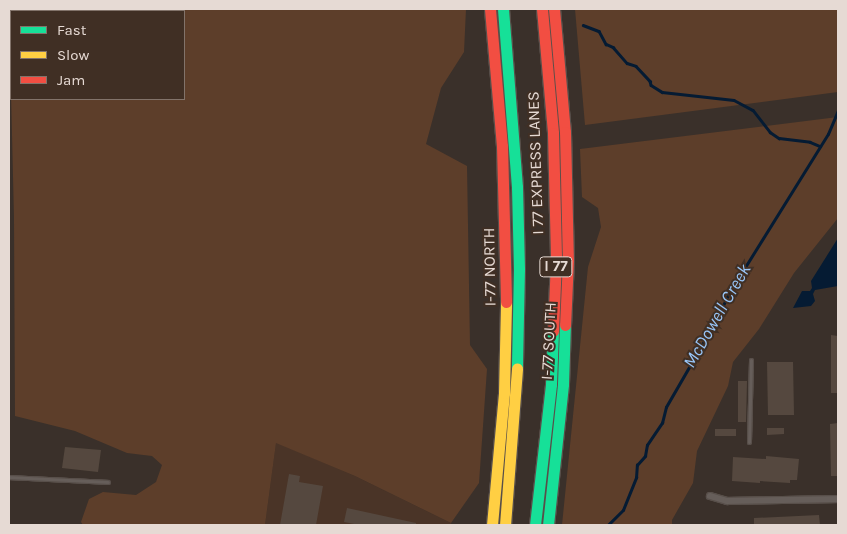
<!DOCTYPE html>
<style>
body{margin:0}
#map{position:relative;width:847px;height:534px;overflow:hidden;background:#3a302a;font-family:Karla,sans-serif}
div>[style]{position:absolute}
.built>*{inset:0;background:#4a3427}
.green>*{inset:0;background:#5d3e2a}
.water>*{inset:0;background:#051b33}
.stream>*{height:2.5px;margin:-1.25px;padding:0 1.25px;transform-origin:1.25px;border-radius:1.25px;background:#051b33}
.building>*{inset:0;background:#55483f}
.roads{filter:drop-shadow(1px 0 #584f4a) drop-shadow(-1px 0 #584f4a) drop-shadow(0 1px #584f4a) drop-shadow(0 -1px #584f4a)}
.lane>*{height:3px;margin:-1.5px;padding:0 1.5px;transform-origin:1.5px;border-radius:1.5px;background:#665e5a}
.street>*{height:5.5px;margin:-2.75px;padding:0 2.75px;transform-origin:2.75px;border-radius:2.75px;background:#665e5a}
.fast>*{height:11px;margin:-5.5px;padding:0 5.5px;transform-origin:5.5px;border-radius:5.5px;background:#16e098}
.slow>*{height:11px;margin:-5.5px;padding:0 5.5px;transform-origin:5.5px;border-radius:5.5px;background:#ffcf43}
.jam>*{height:11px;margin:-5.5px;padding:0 5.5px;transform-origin:5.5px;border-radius:5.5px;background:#f24e42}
span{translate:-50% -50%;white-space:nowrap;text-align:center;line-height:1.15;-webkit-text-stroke:4px #402f24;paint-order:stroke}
.shield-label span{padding:1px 4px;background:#402f24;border:1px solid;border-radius:4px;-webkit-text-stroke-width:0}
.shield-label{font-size:15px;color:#e6dad4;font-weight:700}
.street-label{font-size:16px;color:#e6dad4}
.water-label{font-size:18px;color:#98c5f7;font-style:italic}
.frame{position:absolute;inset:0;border:10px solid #e6dad4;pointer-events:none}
.legend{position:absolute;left:10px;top:10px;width:175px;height:90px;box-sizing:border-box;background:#402f24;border:1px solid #82736a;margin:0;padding:6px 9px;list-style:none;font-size:15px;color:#e6dad4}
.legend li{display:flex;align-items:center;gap:10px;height:25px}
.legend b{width:25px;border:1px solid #82736a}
</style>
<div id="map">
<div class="built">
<i style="clip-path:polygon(276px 442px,355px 476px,451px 523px,451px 525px,265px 525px)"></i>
</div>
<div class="green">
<i style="clip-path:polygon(evenodd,9px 9px,466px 9px,464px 52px,441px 88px,426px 144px,467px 166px,470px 345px,487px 369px,479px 483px,451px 523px,355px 476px,276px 443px,265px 525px,83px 525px,81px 522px,89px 499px,103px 492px,136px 495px,156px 482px,162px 465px,152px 456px,127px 453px,75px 431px,15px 416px,14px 218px,9px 9px,184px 11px,184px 99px,11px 99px,11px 11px,184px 11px)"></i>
<i style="clip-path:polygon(575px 9px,838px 9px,838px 92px,585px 125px)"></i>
<i style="clip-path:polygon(838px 117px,838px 218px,794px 273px,759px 329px,733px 362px,728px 386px,697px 451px,693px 483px,672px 520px,672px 525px,562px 525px,588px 267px,601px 227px,598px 208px,582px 197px,580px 149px)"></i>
</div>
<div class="water">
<i style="clip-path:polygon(838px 238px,838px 286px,815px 290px,813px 294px,815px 301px,811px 306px,793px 308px,802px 291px,810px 291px,812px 288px,811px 281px)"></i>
</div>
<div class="stream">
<i style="left:90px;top:11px;width:5px;rotate:-22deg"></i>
<i style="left:583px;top:25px;width:17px;rotate:21deg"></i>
<i style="left:599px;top:31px;width:15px;rotate:62deg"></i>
<i style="left:606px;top:44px;width:8px;rotate:23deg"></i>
<i style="left:613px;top:47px;width:21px;rotate:49deg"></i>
<i style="left:627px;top:63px;width:9px;rotate:18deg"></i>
<i style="left:636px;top:66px;width:21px;rotate:47deg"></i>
<i style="left:650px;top:81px;width:4px;rotate:76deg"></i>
<i style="left:651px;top:85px;width:13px;rotate:32deg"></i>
<i style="left:662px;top:92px;width:72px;rotate:6.3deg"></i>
<i style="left:734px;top:100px;width:21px;rotate:28deg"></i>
<i style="left:753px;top:110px;width:28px;rotate:52deg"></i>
<i style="left:770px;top:132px;width:11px;rotate:34deg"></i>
<i style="left:779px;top:138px;width:31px;rotate:7deg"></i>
<i style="left:810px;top:142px;width:11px;rotate:22deg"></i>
<i style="left:608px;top:525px;width:21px;rotate:-45deg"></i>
<i style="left:623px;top:510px;width:35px;rotate:-68deg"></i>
<i style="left:636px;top:478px;width:13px;rotate:-86deg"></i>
<i style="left:637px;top:465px;width:12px;rotate:-48deg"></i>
<i style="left:645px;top:456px;width:11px;rotate:-80deg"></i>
<i style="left:647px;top:445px;width:27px;rotate:-56deg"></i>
<i style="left:662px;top:423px;width:16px;rotate:-76deg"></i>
<i style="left:666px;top:407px;width:94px;rotate:-59.9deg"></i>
<i style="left:713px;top:326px;width:37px;rotate:-64deg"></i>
<i style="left:729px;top:293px;width:187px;rotate:-58.1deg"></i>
<i style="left:828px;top:134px;width:25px;rotate:-67deg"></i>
</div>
<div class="building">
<i style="clip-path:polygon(831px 335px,838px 336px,838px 393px,831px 393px)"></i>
<i style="clip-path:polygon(767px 362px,793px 362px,794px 415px,768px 415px)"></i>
<i style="clip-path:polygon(738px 381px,747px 381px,746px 422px,738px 422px)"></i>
<i style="clip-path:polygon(838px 423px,838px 476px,831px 476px,830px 424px)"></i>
<i style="clip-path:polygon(767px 428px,784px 428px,784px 434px,767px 435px)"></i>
<i style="clip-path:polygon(715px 429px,736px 429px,736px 436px,715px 436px)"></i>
<i style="clip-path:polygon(65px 447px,101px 450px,98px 472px,62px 468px)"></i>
<i style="clip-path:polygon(766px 456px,799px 459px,797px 480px,790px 480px,790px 483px,760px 481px,760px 483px,732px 481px,733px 457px,766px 459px)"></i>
<i style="clip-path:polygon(289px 474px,300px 476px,299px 482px,323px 486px,316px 525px,280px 525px)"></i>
<i style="clip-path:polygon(347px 508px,416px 523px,416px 525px,359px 525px,344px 522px)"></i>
<i style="clip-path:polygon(819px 515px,820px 525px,754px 525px,754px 518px)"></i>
</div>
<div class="roads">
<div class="lane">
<i style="left:749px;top:442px;width:82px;rotate:-88.6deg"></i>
<i style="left:9px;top:477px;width:99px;rotate:2.9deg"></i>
</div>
<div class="street">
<i style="left:710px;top:496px;width:18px;rotate:16deg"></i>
<i style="left:727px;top:501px;width:111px;rotate:-1deg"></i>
</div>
<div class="fast">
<i style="left:503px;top:9px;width:179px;rotate:85.5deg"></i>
<i style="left:517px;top:187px;width:82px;rotate:88.6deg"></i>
<i style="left:519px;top:269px;width:99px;rotate:91.2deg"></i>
<i style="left:535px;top:525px;width:142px;rotate:-83.5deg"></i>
<i style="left:551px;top:384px;width:53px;rotate:-87.8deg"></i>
<i style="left:548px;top:525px;width:142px;rotate:-83.9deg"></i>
<i style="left:563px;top:384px;width:59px;rotate:-88.1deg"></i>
</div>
<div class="slow">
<i style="left:492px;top:525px;width:133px;rotate:-84.8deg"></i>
<i style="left:504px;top:393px;width:91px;rotate:-88.7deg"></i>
<i style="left:505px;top:525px;width:157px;rotate:-85.6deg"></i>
</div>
<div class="jam">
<i style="left:490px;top:9px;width:138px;rotate:85deg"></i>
<i style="left:502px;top:146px;width:156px;rotate:88.5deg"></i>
<i style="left:542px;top:9px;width:124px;rotate:84.9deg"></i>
<i style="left:553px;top:133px;width:127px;rotate:88.6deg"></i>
<i style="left:556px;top:260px;width:71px;rotate:92.4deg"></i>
<i style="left:554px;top:9px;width:123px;rotate:84.9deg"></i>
<i style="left:565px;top:132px;width:128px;rotate:88.7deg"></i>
<i style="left:568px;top:260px;width:65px;rotate:92.6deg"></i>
</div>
</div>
<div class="shield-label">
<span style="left:556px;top:267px">I 77</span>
</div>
<div class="street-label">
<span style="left:536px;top:163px;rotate:-92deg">I 77 EXPRESS LANES</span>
<span style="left:490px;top:267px;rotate:-91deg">I-77 NORTH</span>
<span style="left:549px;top:341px;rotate:-87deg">I-77 SOUTH</span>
</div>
<div class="water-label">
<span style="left:717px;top:316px;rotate:-60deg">McDowell Creek</span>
</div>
<div class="frame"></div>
<ul class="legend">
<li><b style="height:6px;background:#16e098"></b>Fast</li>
<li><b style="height:6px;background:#ffcf43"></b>Slow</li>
<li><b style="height:6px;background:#f24e42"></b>Jam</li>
</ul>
</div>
